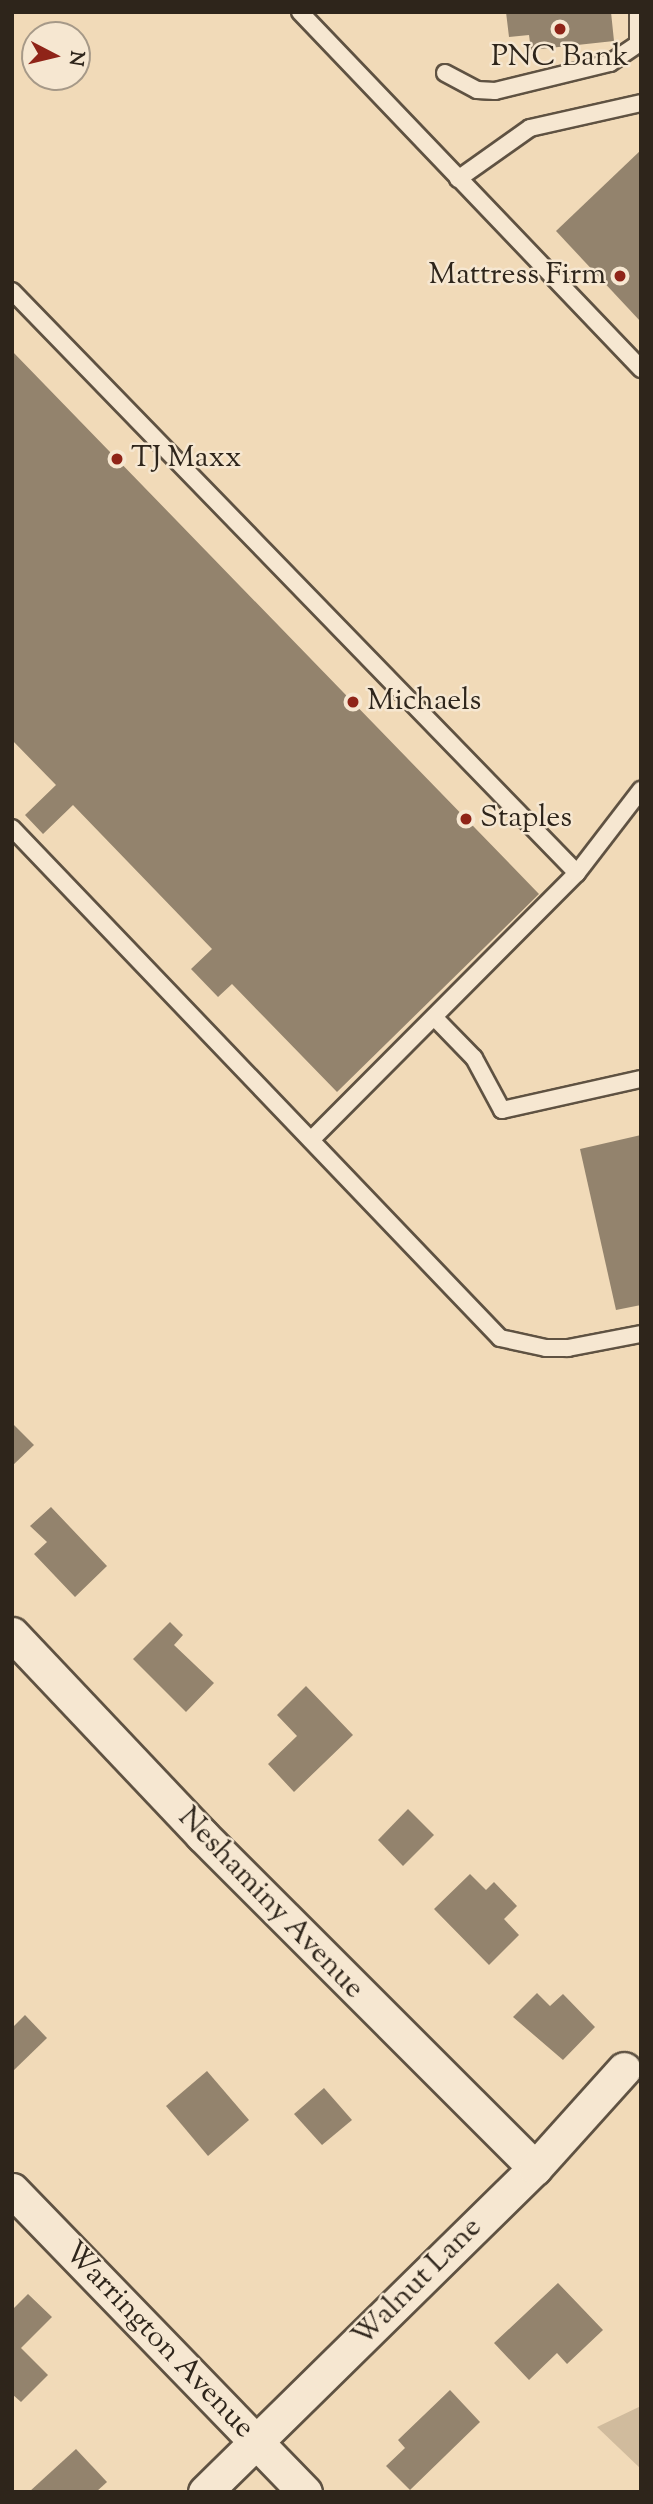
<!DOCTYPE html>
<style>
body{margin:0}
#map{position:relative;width:653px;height:2504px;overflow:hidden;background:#f1dab8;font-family:"Sorts Mill Goudy",serif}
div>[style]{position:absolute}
.green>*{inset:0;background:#d0bb9d}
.building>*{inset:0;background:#93836d}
.roads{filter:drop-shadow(2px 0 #5f5242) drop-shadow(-2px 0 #5f5242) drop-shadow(0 2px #5f5242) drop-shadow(0 -2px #5f5242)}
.lane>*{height:16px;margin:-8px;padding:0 8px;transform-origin:8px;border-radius:8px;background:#f6e7d1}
.street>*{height:33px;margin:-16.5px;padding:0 16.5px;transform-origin:16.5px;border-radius:16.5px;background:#f6e7d1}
.dots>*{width:19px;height:19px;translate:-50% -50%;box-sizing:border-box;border:4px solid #f6e7d1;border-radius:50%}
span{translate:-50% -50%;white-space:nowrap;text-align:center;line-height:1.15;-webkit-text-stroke:5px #f6e7d1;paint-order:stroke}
.poi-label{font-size:30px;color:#2e251b}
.right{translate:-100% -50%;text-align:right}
.left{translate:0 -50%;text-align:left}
.street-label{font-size:30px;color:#2e251b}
.frame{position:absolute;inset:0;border:14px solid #2e251b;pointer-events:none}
.north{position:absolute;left:21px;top:21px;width:70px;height:70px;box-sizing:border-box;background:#f6e7d1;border:2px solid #a69988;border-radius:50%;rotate:97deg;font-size:19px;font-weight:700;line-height:28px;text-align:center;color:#2e251b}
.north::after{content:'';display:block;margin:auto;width:24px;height:32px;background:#8f2418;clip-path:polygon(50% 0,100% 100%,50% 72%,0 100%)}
</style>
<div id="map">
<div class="green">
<i style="clip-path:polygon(641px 2406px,641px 2469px,597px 2427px)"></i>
</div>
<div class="building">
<i style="clip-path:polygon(506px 12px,611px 12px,614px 41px,531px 50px,529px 35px,509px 37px)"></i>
<i style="clip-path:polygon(641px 150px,641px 322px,556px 231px)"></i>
<i style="clip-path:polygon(12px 351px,539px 894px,337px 1092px,232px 984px,218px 997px,191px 969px,212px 949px,73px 805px,43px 834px,25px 815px,56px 785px,12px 740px)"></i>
<i style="clip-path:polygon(641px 1135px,641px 1305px,616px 1310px,580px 1149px)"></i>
<i style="clip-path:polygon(12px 1423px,34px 1445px,12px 1466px)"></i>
<i style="clip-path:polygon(51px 1507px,107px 1566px,75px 1597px,34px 1554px,47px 1542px,30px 1526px)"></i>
<i style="clip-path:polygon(170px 1622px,183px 1635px,174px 1645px,214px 1683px,186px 1712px,133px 1659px)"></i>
<i style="clip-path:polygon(306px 1686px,353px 1735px,294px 1792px,268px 1764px,297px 1736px,277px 1715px)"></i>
<i style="clip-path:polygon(408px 1809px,434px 1835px,403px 1866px,378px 1840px)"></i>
<i style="clip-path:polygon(470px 1874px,486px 1890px,494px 1882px,517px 1906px,504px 1919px,519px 1935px,489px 1965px,434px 1909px)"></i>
<i style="clip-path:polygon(537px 1993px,550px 2006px,563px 1994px,595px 2027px,563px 2060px,513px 2017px)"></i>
<i style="clip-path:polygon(25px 2015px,47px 2038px,12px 2072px,12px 2028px)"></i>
<i style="clip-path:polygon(207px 2071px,249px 2120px,208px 2156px,166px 2106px)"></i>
<i style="clip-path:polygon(324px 2088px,352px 2120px,322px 2145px,294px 2114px)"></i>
<i style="clip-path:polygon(558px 2283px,603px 2330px,567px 2364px,557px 2353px,529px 2380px,494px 2343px)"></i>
<i style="clip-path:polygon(28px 2294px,52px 2317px,21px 2348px,48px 2375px,21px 2402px,12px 2394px,12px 2310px)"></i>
<i style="clip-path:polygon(450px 2390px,480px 2422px,410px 2490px,386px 2466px,405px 2448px,398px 2440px)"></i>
<i style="clip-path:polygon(76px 2449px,107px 2482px,96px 2492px,29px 2492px)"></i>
</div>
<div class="roads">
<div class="lane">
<i style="left:300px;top:12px;width:494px;rotate:46.3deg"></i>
<i style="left:445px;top:73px;width:36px;rotate:28deg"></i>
<i style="left:477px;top:90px;width:18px;rotate:3deg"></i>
<i style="left:495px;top:91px;width:118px;rotate:-13.7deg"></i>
<i style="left:610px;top:63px;width:34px;rotate:-34deg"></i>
<i style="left:638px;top:44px;width:32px;rotate:-90deg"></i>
<i style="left:458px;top:179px;width:88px;rotate:-35.3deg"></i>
<i style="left:530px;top:128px;width:114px;rotate:-12.7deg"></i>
<i style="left:12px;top:291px;width:811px;rotate:45.85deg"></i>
<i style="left:12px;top:828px;width:706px;rotate:46.26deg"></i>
<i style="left:500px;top:1338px;width:47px;rotate:12.3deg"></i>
<i style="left:546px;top:1348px;width:22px"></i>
<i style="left:568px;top:1348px;width:74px;rotate:-10.9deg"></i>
<i style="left:434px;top:1017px;width:57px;rotate:45.7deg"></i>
<i style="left:474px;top:1058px;width:59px;rotate:61.7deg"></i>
<i style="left:502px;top:1110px;width:142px;rotate:-12.6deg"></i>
<i style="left:311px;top:1140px;width:377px;rotate:-45.1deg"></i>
<i style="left:577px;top:873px;width:105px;rotate:-52.4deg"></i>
</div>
<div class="street">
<i style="left:12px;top:1634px;width:277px;rotate:46.6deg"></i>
<i style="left:202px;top:1835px;width:471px;rotate:45deg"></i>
<i style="left:12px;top:2190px;width:421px;rotate:45.9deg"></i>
<i style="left:205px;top:2492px;width:462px;rotate:-44.5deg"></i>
<i style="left:535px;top:2168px;width:133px;rotate:-48deg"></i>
</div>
</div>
<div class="dots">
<i style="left:560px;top:29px;background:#8f2418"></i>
<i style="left:620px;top:276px;background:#8f2418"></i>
<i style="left:117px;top:459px;background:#8f2418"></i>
<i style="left:353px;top:702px;background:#8f2418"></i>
<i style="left:466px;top:819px;background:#8f2418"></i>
</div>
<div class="poi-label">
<span style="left:560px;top:58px">PNC Bank</span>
<span class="right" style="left:606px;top:276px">Mattress Firm</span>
<span class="left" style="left:131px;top:459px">TJ Maxx</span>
<span class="left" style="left:367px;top:702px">Michaels</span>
<span class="left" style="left:480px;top:819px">Staples</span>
</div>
<div class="street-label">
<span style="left:270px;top:1904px;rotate:46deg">Neshaminy Avenue</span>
<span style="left:418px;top:2283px;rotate:-45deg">Walnut Lane</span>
<span style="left:158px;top:2341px;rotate:46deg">Warrington Avenue</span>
</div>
<div class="frame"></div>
<div class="north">N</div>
</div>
